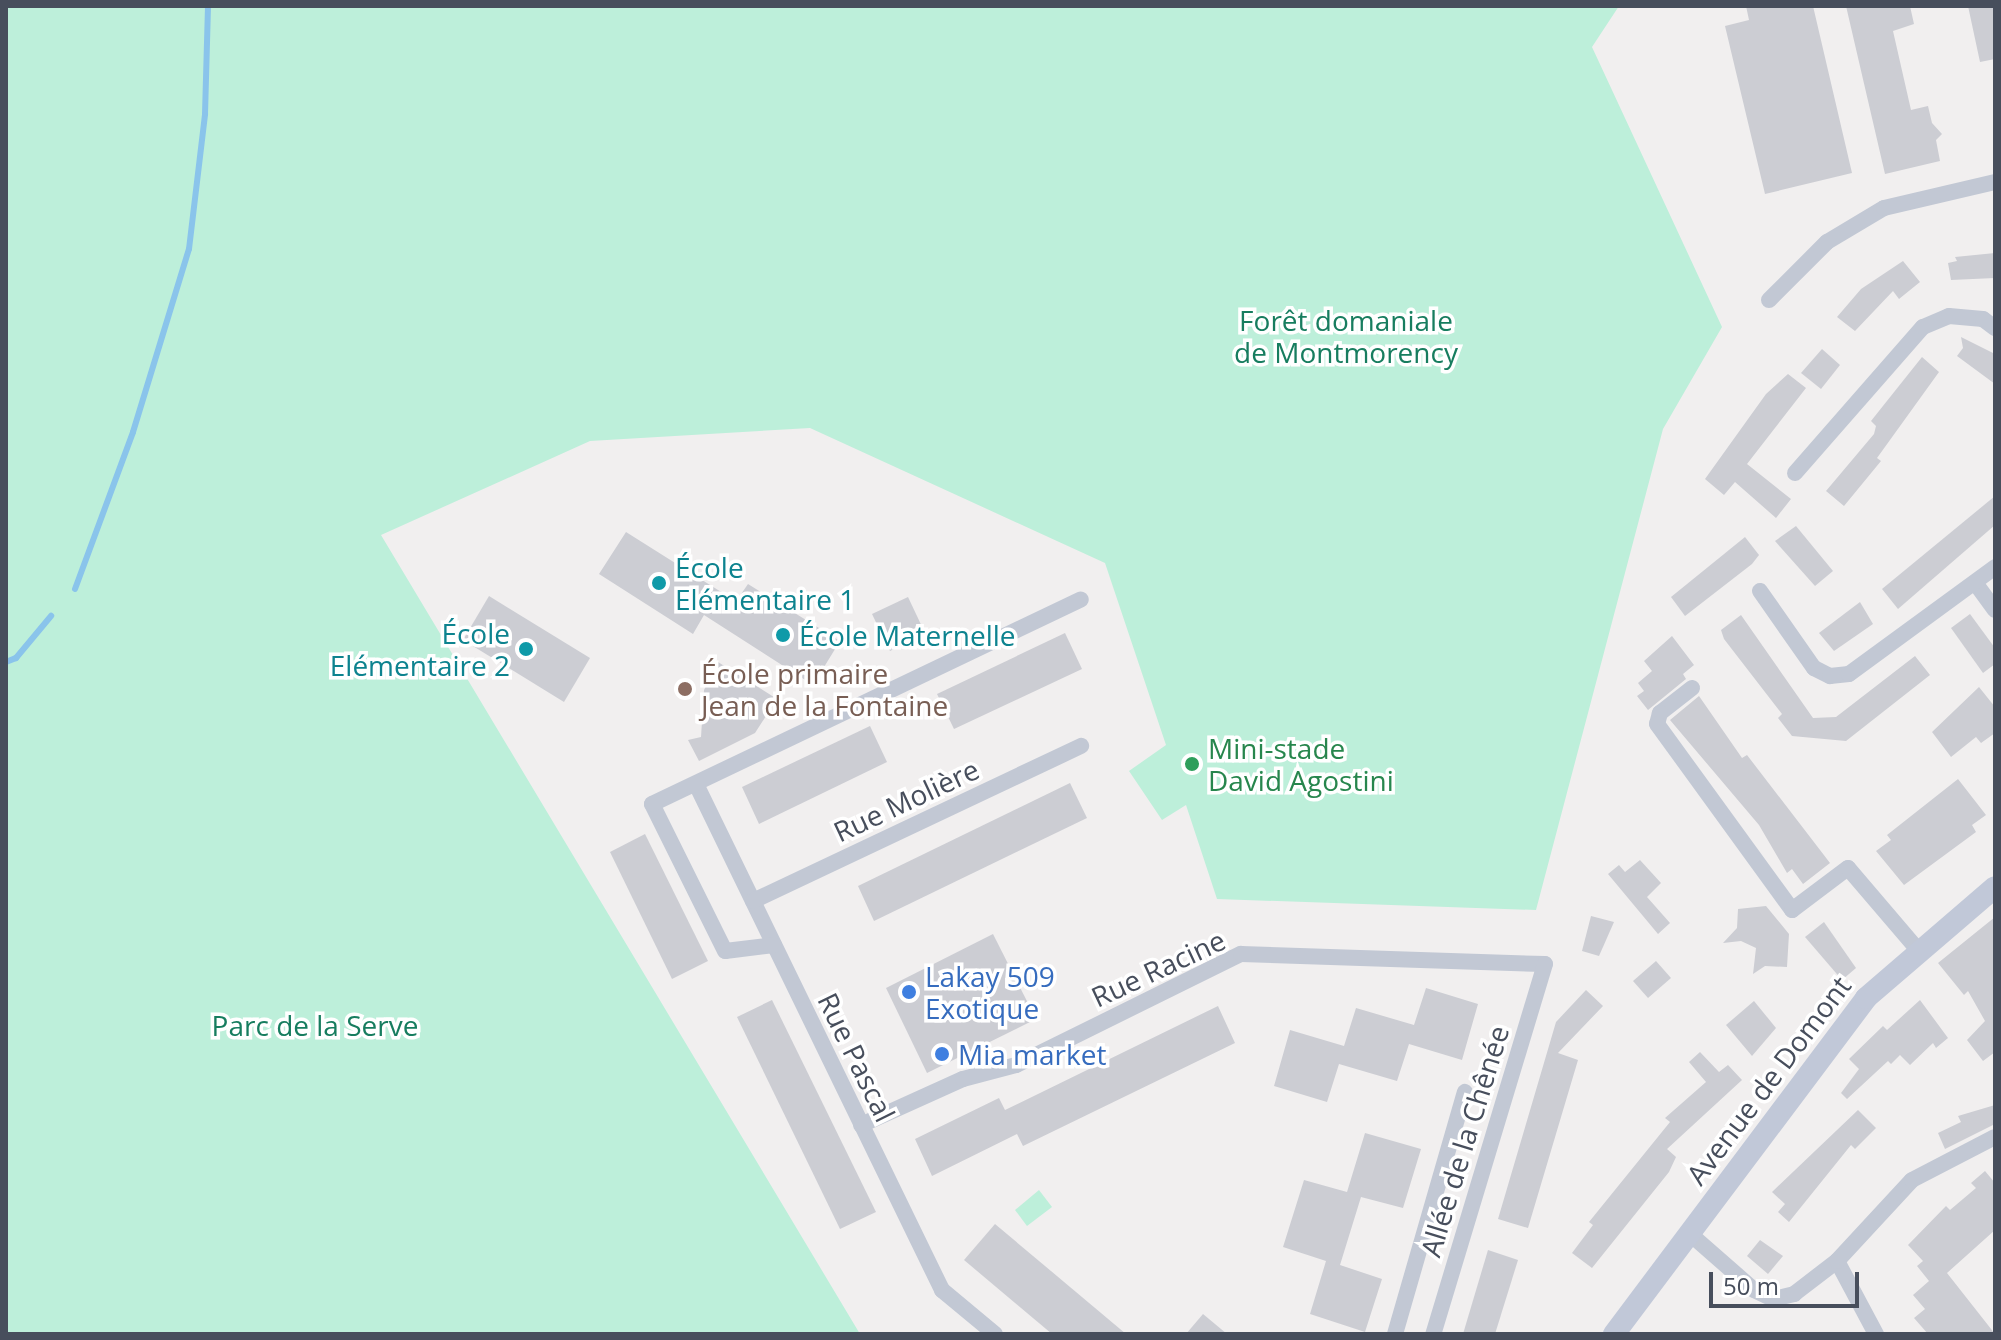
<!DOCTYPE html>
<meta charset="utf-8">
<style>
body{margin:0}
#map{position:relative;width:2001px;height:1340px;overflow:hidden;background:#f1efef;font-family:"Open Sans",sans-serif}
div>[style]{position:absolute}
.green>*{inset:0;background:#bdefda}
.stream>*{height:6px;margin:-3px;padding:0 3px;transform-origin:3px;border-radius:3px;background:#8ac4eb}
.building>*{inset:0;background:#cccdd3}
.minor>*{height:16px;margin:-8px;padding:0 8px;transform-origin:8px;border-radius:8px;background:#c2c8d4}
.secondary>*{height:22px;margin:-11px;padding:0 11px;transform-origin:11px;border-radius:11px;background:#c1c8d8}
.dots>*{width:22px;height:22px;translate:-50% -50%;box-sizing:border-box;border:4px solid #fff;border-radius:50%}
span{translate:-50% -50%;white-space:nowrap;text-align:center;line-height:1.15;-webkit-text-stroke:7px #fff;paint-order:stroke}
.park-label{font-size:28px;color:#177d5f}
.culture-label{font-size:28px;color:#0d838f}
.left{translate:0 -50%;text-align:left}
.right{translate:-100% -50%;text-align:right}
.education-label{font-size:28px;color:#785e54}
.leisure-label{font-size:28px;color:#27864d}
.street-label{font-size:28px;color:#474e5c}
.shop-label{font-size:28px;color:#366cbe}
.frame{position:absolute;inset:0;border:8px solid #474e5c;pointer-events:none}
.scale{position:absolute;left:1709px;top:1272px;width:150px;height:36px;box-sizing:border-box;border:4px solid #474e5c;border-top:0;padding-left:10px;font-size:24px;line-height:28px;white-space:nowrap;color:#474e5c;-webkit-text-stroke:6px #fff;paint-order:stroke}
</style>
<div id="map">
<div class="green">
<i style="clip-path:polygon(6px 6px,1619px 6px,1592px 47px,1722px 327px,1663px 429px,1536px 910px,1217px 899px,1186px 805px,1162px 820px,1129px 771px,1166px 745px,1105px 563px,810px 428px,590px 441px,381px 535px,860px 1334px,6px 1334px)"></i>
<i style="clip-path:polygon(1039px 1190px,1052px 1207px,1027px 1226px,1015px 1210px)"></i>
</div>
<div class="stream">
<i style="left:75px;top:589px;width:167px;rotate:-69.7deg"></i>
<i style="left:133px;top:432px;width:191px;rotate:-73deg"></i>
<i style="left:189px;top:249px;width:136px;rotate:-83.2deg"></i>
<i style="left:205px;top:114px;width:108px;rotate:-88.4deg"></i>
<i style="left:6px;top:662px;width:11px;rotate:-22deg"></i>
<i style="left:16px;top:658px;width:55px;rotate:-50.2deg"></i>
</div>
<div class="building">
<i style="clip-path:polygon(1746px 6px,1813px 6px,1852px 173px,1765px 194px,1725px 26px,1749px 20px)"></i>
<i style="clip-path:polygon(1846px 6px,1910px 6px,1914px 24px,1893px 31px,1911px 110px,1928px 106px,1932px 123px,1942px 134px,1936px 140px,1940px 161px,1885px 174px)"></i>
<i style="clip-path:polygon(1968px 6px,1995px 6px,1995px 59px,1980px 62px)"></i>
<i style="clip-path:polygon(1995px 253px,1995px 278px,1951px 280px,1948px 263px,1957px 261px,1955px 257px)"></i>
<i style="clip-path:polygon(1903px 261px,1920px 282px,1899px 299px,1893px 291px,1855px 331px,1837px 317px,1861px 289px)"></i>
<i style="clip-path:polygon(1961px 337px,1995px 354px,1995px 384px,1957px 356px,1963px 348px)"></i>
<i style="clip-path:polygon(1822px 349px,1840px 365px,1821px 389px,1801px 373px)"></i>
<i style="clip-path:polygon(1922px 357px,1939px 372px,1877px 458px,1881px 461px,1844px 506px,1826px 491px,1874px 434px,1876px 426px,1871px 421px)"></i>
<i style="clip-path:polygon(1788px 374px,1806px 388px,1747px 464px,1791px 499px,1776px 518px,1735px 482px,1724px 495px,1705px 479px,1766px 394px)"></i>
<i style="clip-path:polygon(1995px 496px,1995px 525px,1898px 609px,1882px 589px)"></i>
<i style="clip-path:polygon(1796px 526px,1833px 571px,1815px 586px,1775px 541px)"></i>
<i style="clip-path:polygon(626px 532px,718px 590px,737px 600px,748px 584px,840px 641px,813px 685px,704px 615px,693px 634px,599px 574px)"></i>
<i style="clip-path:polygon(1745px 537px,1759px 555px,1752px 564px,1685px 616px,1671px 597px)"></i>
<i style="clip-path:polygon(489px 596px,590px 658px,564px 702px,463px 640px)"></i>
<i style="clip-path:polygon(908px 597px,925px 633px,890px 651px,872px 614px)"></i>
<i style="clip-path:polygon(1860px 602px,1873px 624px,1834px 651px,1819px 633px)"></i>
<i style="clip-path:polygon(1970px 614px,1995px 648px,1995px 664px,1983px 673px,1951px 628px)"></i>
<i style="clip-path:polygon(1741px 615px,1813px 718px,1836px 717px,1915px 656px,1930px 675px,1846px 741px,1792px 736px,1778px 718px,1782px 714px,1724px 639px,1721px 630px)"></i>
<i style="clip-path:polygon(1065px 633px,1082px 669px,954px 729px,937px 694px)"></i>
<i style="clip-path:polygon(1672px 636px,1694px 665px,1683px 674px,1686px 679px,1648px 710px,1637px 696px,1644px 691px,1638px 683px,1652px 671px,1644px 661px)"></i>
<i style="clip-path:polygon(718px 662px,777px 699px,755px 733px,699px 761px,688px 740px,701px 737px,704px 690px)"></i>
<i style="clip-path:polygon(1979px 687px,1995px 707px,1995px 733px,1981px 743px,1976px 737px,1951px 757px,1932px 732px)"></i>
<i style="clip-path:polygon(1699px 696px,1742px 758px,1747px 755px,1830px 863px,1803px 884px,1792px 869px,1787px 873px,1759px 825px,1670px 720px)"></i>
<i style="clip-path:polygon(870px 726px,887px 762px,759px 824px,742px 787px)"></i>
<i style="clip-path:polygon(1958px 779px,1986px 815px,1972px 825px,1976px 832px,1904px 885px,1876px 851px,1891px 840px,1887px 835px)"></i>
<i style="clip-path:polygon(1070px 783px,1087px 818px,874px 921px,858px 886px)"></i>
<i style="clip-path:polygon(645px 834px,708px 961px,672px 979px,610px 852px)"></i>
<i style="clip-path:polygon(1640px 860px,1661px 883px,1647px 897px,1670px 923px,1658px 934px,1608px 874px,1619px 865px,1625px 872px)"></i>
<i style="clip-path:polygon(1766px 906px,1789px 934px,1787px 967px,1765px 966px,1753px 974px,1756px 948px,1741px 941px,1723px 943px,1737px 928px,1738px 909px)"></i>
<i style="clip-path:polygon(1591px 916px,1614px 922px,1599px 956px,1582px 951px)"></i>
<i style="clip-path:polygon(1995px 917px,1995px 1052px,1983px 1061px,1967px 1040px,1985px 1021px,1968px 991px,1964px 995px,1938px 963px)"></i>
<i style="clip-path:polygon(1824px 922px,1856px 968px,1842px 980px,1805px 937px)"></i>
<i style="clip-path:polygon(993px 934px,1036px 1019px,927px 1073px,886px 988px)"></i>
<i style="clip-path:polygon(1656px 961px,1671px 978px,1648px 998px,1633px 981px)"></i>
<i style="clip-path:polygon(1426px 988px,1478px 1004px,1462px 1060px,1409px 1044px,1397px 1081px,1339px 1064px,1327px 1102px,1274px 1086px,1290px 1030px,1344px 1046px,1356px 1008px,1414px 1025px)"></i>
<i style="clip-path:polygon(1586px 990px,1603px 1006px,1558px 1053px,1578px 1060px,1528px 1228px,1498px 1219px,1556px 1022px)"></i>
<i style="clip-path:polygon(772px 1000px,876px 1212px,840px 1229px,737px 1017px)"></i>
<i style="clip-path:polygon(1920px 1000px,1948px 1038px,1936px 1048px,1933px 1043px,1910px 1065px,1900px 1055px,1891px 1064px,1888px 1061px,1847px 1099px,1841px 1093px,1859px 1069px,1849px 1059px,1883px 1026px,1887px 1030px)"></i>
<i style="clip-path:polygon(1754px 1001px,1776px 1028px,1752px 1056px,1726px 1025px)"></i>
<i style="clip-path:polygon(1218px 1006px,1235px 1043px,1023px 1146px,1017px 1134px,932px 1176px,915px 1139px,999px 1098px,1005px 1110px)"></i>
<i style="clip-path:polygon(1700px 1052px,1719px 1072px,1728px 1065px,1742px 1080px,1667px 1149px,1676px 1157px,1669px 1172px,1592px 1268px,1572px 1253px,1593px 1225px,1589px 1222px,1670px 1122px,1665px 1118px,1706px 1082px,1689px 1062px)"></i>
<i style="clip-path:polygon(1995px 1105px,1995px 1124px,1945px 1149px,1938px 1133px,1961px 1122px,1958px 1116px)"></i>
<i style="clip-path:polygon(1858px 1110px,1876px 1128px,1855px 1149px,1851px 1145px,1789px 1222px,1778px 1212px,1785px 1204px,1772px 1192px)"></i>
<i style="clip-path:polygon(1365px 1133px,1421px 1149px,1403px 1208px,1361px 1197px,1340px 1265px,1382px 1279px,1365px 1332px,1310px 1314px,1326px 1261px,1283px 1247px,1304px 1180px,1347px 1192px)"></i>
<i style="clip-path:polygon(1985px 1171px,1995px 1183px,1995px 1230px,1947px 1273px,1995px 1334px,1928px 1334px,1914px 1318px,1925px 1309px,1913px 1295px,1929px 1281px,1917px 1266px,1923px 1261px,1908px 1245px,1946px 1206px,1950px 1210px,1976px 1188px,1971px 1183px)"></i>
<i style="clip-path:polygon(995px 1224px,1126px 1334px,1052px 1334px,964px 1260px)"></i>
<i style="clip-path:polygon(1760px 1240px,1783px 1256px,1768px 1274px,1747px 1256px)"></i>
<i style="clip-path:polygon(1488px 1250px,1518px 1260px,1495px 1334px,1463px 1334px)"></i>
<i style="clip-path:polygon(1203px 1314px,1227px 1334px,1186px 1334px)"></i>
</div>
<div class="minor">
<i style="left:1769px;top:300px;width:82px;rotate:-45deg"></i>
<i style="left:1827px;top:242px;width:66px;rotate:-30.8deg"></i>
<i style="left:1884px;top:208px;width:114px;rotate:-13.2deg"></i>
<i style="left:1795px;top:473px;width:194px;rotate:-48.8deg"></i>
<i style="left:1923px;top:327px;width:28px;rotate:-23deg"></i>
<i style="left:1949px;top:316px;width:34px;rotate:5deg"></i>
<i style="left:1983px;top:319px;width:15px;rotate:37deg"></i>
<i style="left:1976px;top:584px;width:32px;rotate:54deg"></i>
<i style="left:1760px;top:591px;width:94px;rotate:55deg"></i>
<i style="left:1814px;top:668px;width:18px;rotate:27deg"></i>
<i style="left:1830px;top:676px;width:19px;rotate:-6deg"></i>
<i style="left:1849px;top:674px;width:181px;rotate:-36.2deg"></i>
<i style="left:1692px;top:688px;width:41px;rotate:142deg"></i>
<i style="left:1660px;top:713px;width:11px;rotate:105deg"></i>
<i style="left:1657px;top:724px;width:230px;rotate:54deg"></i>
<i style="left:1792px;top:910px;width:70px;rotate:-36.9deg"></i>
<i style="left:1848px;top:868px;width:108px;rotate:49.5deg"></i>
<i style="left:696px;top:784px;width:563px;rotate:64.07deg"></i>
<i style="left:942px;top:1290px;width:69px;rotate:39.7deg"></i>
<i style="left:753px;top:901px;width:363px;rotate:-25.3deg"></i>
<i style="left:774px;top:945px;width:49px;rotate:173deg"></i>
<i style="left:725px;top:951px;width:164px;rotate:-116.4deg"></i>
<i style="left:652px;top:804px;width:475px;rotate:-25.5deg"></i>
<i style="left:861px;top:1125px;width:112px;rotate:-24.3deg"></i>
<i style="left:963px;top:1079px;width:55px;rotate:-14.8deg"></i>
<i style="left:1016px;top:1065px;width:251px;rotate:-26.3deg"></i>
<i style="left:1241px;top:954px;width:304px;rotate:1.9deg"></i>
<i style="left:1545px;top:964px;width:387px;rotate:106.8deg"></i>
<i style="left:1689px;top:1233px;width:86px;rotate:41.2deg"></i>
<i style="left:1754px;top:1290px;width:21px;rotate:25deg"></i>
<i style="left:1773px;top:1299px;width:22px;rotate:-13deg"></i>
<i style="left:1794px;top:1294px;width:54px;rotate:-37.5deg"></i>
<i style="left:1837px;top:1261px;width:83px;rotate:61.9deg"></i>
<i style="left:1837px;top:1261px;width:110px;rotate:-47.2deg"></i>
<i style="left:1912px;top:1180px;width:93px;rotate:-27.4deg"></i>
<i style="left:1395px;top:1334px;width:252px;rotate:-73.9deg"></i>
</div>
<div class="secondary">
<i style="left:1614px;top:1334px;width:420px;rotate:-53.1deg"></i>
<i style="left:1866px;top:998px;width:170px;rotate:-40.7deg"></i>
</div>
<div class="dots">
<i style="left:659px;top:583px;background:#0f9aa8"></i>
<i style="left:783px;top:635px;background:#0f9aa8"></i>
<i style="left:526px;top:649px;background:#0f9aa8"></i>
<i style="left:685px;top:689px;background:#8d6e63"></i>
<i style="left:1192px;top:764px;background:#2e9e5b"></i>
<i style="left:909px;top:992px;background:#3f7fe0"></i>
<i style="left:942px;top:1054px;background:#3f7fe0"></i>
</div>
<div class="park-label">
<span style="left:1346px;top:336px">Forêt domaniale<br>de Montmorency</span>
<span style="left:315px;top:1025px">Parc de la Serve</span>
</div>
<div class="culture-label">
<span class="left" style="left:675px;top:583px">École<br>Elémentaire 1</span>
<span class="right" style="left:510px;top:649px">École<br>Elémentaire 2</span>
<span class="left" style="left:799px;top:635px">École Maternelle</span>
</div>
<div class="education-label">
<span class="left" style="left:701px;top:689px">École primaire<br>Jean de la Fontaine</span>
</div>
<div class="leisure-label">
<span class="left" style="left:1208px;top:764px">Mini-stade<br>David Agostini</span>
</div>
<div class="street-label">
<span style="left:906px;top:800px;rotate:-25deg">Rue Molière</span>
<span style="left:1158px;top:968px;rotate:-25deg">Rue Racine</span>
<span style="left:857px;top:1057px;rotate:64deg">Rue Pascal</span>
<span style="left:1768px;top:1080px;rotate:-53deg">Avenue de Domont</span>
<span style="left:1464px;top:1141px;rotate:-73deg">Allée de la Chênée</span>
</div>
<div class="shop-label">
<span class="left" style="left:925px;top:992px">Lakay 509<br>Exotique</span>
<span class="left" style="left:958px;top:1054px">Mia market</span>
</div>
<div class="frame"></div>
<div class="scale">50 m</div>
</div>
